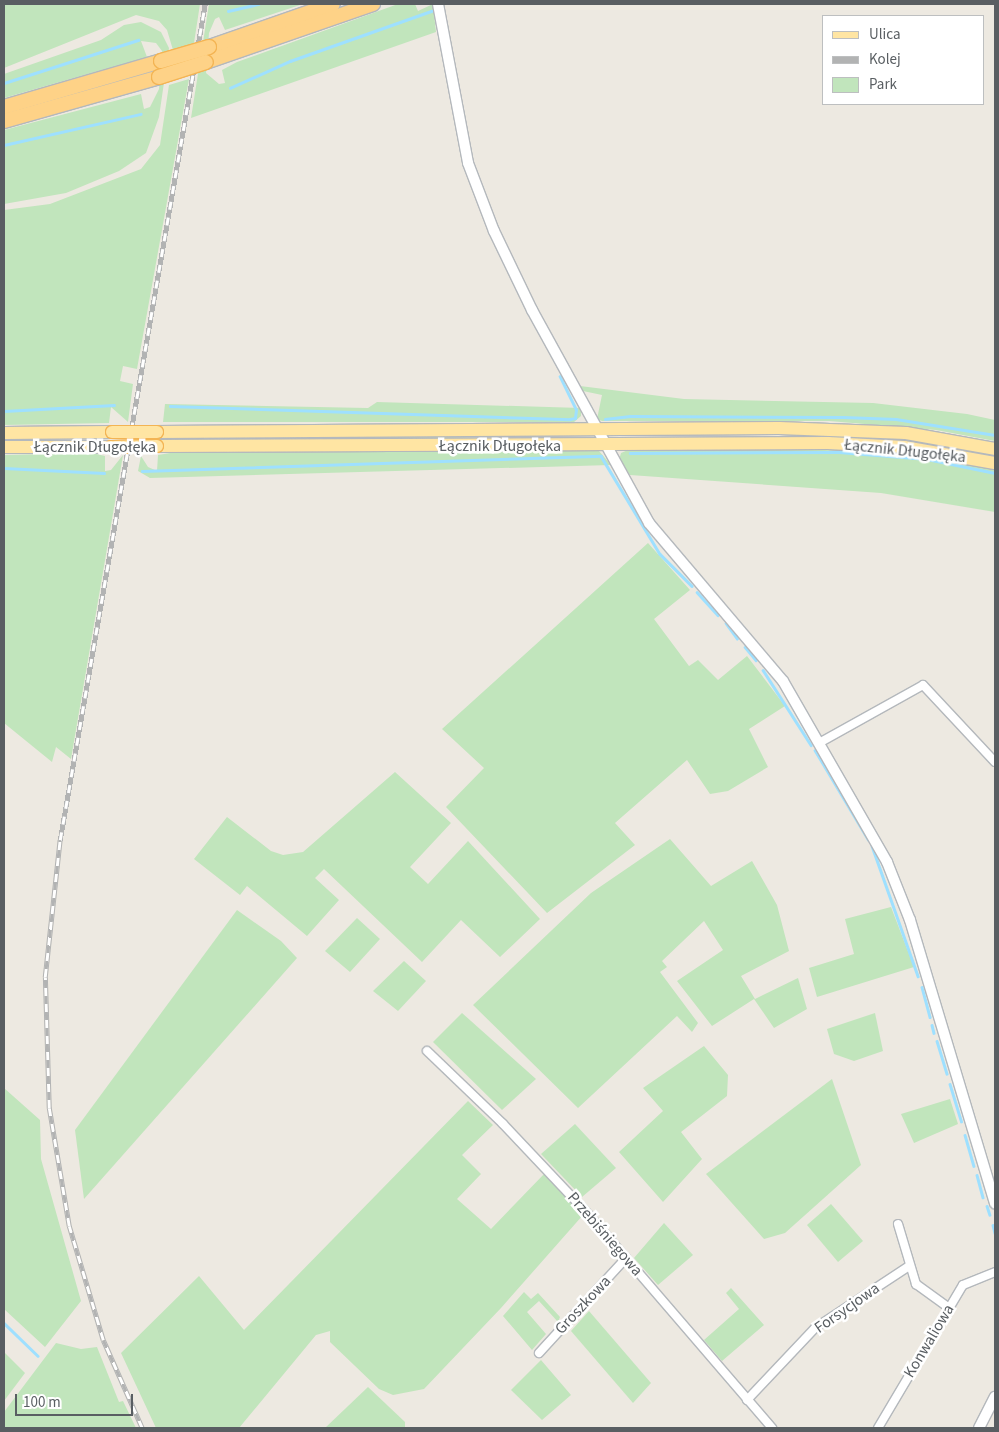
<!DOCTYPE html>
<meta charset="utf-8">
<style>
body{margin:0}
#map{position:relative;width:999px;height:1432px;overflow:hidden;background:#ede9e1;font-family:"Source Sans 3",sans-serif}
div>[style]{position:absolute}
.green>*{inset:0;background:#c1e5bc}
.stream>*{height:2.5px;margin:-1.25px;padding:0 1.25px;transform-origin:1.25px;border-radius:1.25px;background:#9ee0ff}
.roads{filter:drop-shadow(1px 0 #b4b8bc) drop-shadow(-1px 0 #b4b8bc) drop-shadow(0 1px #b4b8bc) drop-shadow(0 -1px #b4b8bc)}
.minor>*{height:8px;margin:-4px;padding:0 4px;transform-origin:4px;border-radius:4px;background:#fff}
.tertiary>*{height:10px;margin:-5px;padding:0 5px;transform-origin:5px;border-radius:5px;background:#fff}
.primary>*{height:12px;margin:-6px;padding:0 6px;transform-origin:6px;border-radius:6px;background:#ffe5a3}
.motorway>*{height:14px;margin:-7px;padding:0 7px;transform-origin:7px;border-radius:7px;background:#fed287}
.rail>*{height:4.5px;margin-top:-2.25px;transform-origin:0;background:repeating-linear-gradient(90deg,#fff 0 8px,#b2b3b3 0 16px);box-sizing:border-box;border-block:1px solid #b2b3b3}
.bridges{filter:drop-shadow(1px 0 #f3b454) drop-shadow(-1px 0 #f3b454) drop-shadow(0 1px #f3b454) drop-shadow(0 -1px #f3b454)}
.primary-bridge>*{height:12px;margin:-6px;padding:0 6px;transform-origin:6px;border-radius:6px;background:#ffe5a3}
.motorway-bridge>*{height:14px;margin:-7px;padding:0 7px;transform-origin:7px;border-radius:7px;background:#fed287}
span{translate:-50% -50%;white-space:nowrap;text-align:center;line-height:1.15;-webkit-text-stroke:5px #fff;paint-order:stroke}
.street-label{font-size:16px;color:#595e62}
.frame{position:absolute;inset:0;border:5px solid #595e62;pointer-events:none}
.legend{position:absolute;left:822px;top:15px;width:162px;height:90px;box-sizing:border-box;background:#fff;border:1px solid #bdbfc0;margin:0;padding:6px 9px;list-style:none;font-size:15px;color:#595e62}
.legend li{display:flex;align-items:center;gap:10px;height:25px}
.legend b{width:25px;border:1px solid #bdbfc0}
.scale{position:absolute;left:15px;top:1394px;width:118px;height:22px;box-sizing:border-box;border:2px solid #595e62;border-top:0;padding-left:6px;font-size:15px;line-height:18px;white-space:nowrap;color:#595e62;-webkit-text-stroke:4px #fff;paint-order:stroke}
</style>
<div id="map">
<div class="green">
<i style="clip-path:polygon(4px 4px,200px 4px,194px 43px,173px 50px,167px 30px,159px 21px,136px 15px,4px 68px)"></i>
<i style="clip-path:polygon(209px 4px,303px 4px,225px 30px,219px 17px,215px 19px,209px 33px,206px 73px,219px 84px,225px 83px,222px 70px,237px 62px,398px 4px,415px 4px,418px 11px,433px 4px,436px 32px,191px 118px)"></i>
<i style="clip-path:polygon(141px 22px,161px 32px,169px 48px,159px 117px,146px 153px,119px 171px,66px 193px,4px 204px,4px 130px,141px 94px,144px 109px,150px 107px,159px 89px,162px 51px,156px 43px,141px 41px,147px 57px,4px 98px,4px 74px,101px 40px,124px 25px)"></i>
<i style="clip-path:polygon(189px 79px,137px 369px,123px 366px,120px 381px,133px 384px,128px 422px,111px 407px,109px 423px,4px 425px,4px 210px,50px 204px,141px 169px,160px 145px,169px 85px)"></i>
<i style="clip-path:polygon(580px 386px,684px 399px,873px 403px,967px 414px,995px 420px,995px 441px,936px 430px,829px 421px,602px 421px,597px 419px,602px 395px,583px 391px)"></i>
<i style="clip-path:polygon(377px 402px,581px 408px,581px 416px,574px 422px,163px 422px,165px 404px,368px 408px)"></i>
<i style="clip-path:polygon(577px 435px,366px 440px,157px 441px,157px 437px)"></i>
<i style="clip-path:polygon(803px 449px,912px 454px,995px 470px,995px 512px,881px 493px,630px 475px,619px 460px,621px 453px,628px 450px)"></i>
<i style="clip-path:polygon(568px 451px,599px 451px,611px 465px,150px 478px,138px 471px,141px 456px,148px 467px,157px 471px,158px 455px,170px 453px)"></i>
<i style="clip-path:polygon(92px 453px,105px 456px,105px 471px,111px 470px,123px 455px,71px 759px,56px 747px,52px 762px,4px 723px,4px 455px)"></i>
<i style="clip-path:polygon(648px 543px,690px 590px,654px 619px,689px 666px,698px 660px,718px 680px,747px 656px,785px 706px,749px 729px,768px 767px,728px 791px,710px 794px,687px 760px,615px 823px,635px 845px,547px 913px,446px 807px,484px 768px,442px 729px)"></i>
<i style="clip-path:polygon(395px 772px,451px 823px,410px 867px,428px 884px,468px 841px,540px 919px,500px 957px,461px 920px,422px 962px,324px 869px,315px 878px,339px 900px,307px 936px,247px 886px,240px 895px,194px 859px,227px 817px,271px 851px,283px 855px,303px 852px)"></i>
<i style="clip-path:polygon(670px 839px,711px 886px,752px 861px,777px 905px,789px 951px,741px 976px,755px 999px,798px 978px,807px 1009px,774px 1028px,754px 999px,712px 1026px,677px 981px,723px 950px,704px 921px,662px 961px,667px 967px,660px 972px,698px 1023px,692px 1032px,677px 1016px,578px 1108px,473px 1005px,591px 893px)"></i>
<i style="clip-path:polygon(891px 907px,914px 967px,817px 997px,809px 968px,854px 954px,845px 919px)"></i>
<i style="clip-path:polygon(237px 910px,281px 941px,297px 958px,84px 1199px,75px 1130px)"></i>
<i style="clip-path:polygon(357px 918px,380px 939px,350px 972px,325px 951px)"></i>
<i style="clip-path:polygon(404px 961px,426px 981px,398px 1011px,373px 991px)"></i>
<i style="clip-path:polygon(462px 1013px,536px 1079px,502px 1110px,433px 1042px)"></i>
<i style="clip-path:polygon(875px 1013px,883px 1051px,854px 1061px,834px 1054px,827px 1029px)"></i>
<i style="clip-path:polygon(704px 1046px,728px 1075px,727px 1096px,681px 1132px,702px 1159px,663px 1202px,619px 1152px,663px 1111px,643px 1088px)"></i>
<i style="clip-path:polygon(832px 1079px,861px 1165px,785px 1233px,764px 1239px,706px 1174px)"></i>
<i style="clip-path:polygon(4px 1088px,40px 1120px,41px 1159px,81px 1301px,45px 1347px,4px 1309px)"></i>
<i style="clip-path:polygon(950px 1099px,958px 1124px,914px 1143px,901px 1114px)"></i>
<i style="clip-path:polygon(468px 1101px,493px 1125px,462px 1155px,481px 1174px,457px 1199px,491px 1229px,545px 1173px,583px 1215px,501px 1308px,424px 1389px,393px 1395px,379px 1389px,330px 1342px,330px 1331px,316px 1335px,239px 1428px,156px 1428px,121px 1353px,199px 1276px,244px 1330px)"></i>
<i style="clip-path:polygon(575px 1124px,616px 1168px,582px 1197px,541px 1154px)"></i>
<i style="clip-path:polygon(831px 1204px,863px 1241px,838px 1262px,807px 1225px)"></i>
<i style="clip-path:polygon(664px 1223px,693px 1255px,658px 1285px,634px 1258px)"></i>
<i style="clip-path:polygon(731px 1288px,764px 1325px,722px 1361px,704px 1340px,739px 1309px,726px 1293px)"></i>
<i style="clip-path:polygon(524px 1292px,531px 1299px,538px 1293px,560px 1317px,558px 1322px,539px 1301px,527px 1312px,546px 1334px,532px 1350px,503px 1316px)"></i>
<i style="clip-path:polygon(589px 1311px,651px 1383px,633px 1403px,571px 1331px)"></i>
<i style="clip-path:polygon(56px 1343px,81px 1349px,97px 1347px,119px 1402px,123px 1401px,136px 1428px,4px 1428px,4px 1412px)"></i>
<i style="clip-path:polygon(4px 1352px,25px 1373px,4px 1401px)"></i>
<i style="clip-path:polygon(541px 1360px,571px 1395px,542px 1420px,511px 1390px)"></i>
<i style="clip-path:polygon(368px 1387px,405px 1422px,405px 1428px,325px 1428px)"></i>
</div>
<div class="stream">
<i style="left:228px;top:11px;width:31px;rotate:-13deg"></i>
<i style="left:4px;top:83px;width:141px;rotate:-17.8deg"></i>
<i style="left:230px;top:88px;width:66px;rotate:-24.2deg"></i>
<i style="left:290px;top:61px;width:150px;rotate:-19.5deg"></i>
<i style="left:4px;top:145px;width:140px;rotate:-12.8deg"></i>
<i style="left:170px;top:406px;width:400px;rotate:1.9deg"></i>
<i style="left:570px;top:419px;width:5px;rotate:-11deg"></i>
<i style="left:575px;top:418px;width:8px;rotate:-83deg"></i>
<i style="left:576px;top:410px;width:37px;rotate:-116deg"></i>
<i style="left:4px;top:411px;width:110px;rotate:-3.1deg"></i>
<i style="left:605px;top:419px;width:25px;rotate:-7deg"></i>
<i style="left:630px;top:416px;width:213px;rotate:0.3deg"></i>
<i style="left:843px;top:417px;width:53px;rotate:2.2deg"></i>
<i style="left:896px;top:419px;width:100px;rotate:9.2deg"></i>
<i style="left:630px;top:453px;width:209px;rotate:-0.3deg"></i>
<i style="left:839px;top:452px;width:88px;rotate:4.5deg"></i>
<i style="left:927px;top:459px;width:69px;rotate:11.6deg"></i>
<i style="left:4px;top:468px;width:100px;rotate:2.9deg"></i>
<i style="left:142px;top:471px;width:459px;rotate:-1.9deg"></i>
<i style="left:601px;top:456px;width:114px;rotate:59deg"></i>
<i style="left:660px;top:554px;width:45px;rotate:45deg"></i>
<i style="left:697px;top:592px;width:31px;rotate:48deg"></i>
<i style="left:726px;top:623px;width:19px;rotate:54deg"></i>
<i style="left:745px;top:647px;width:17px;rotate:50deg"></i>
<i style="left:763px;top:670px;width:89px;rotate:57.4deg"></i>
<i style="left:815px;top:750px;width:104px;rotate:59.2deg"></i>
<i style="left:872px;top:846px;width:138px;rotate:70.5deg"></i>
<i style="left:922px;top:987px;width:31px;rotate:75deg"></i>
<i style="left:932px;top:1025px;width:8px;rotate:76deg"></i>
<i style="left:937px;top:1041px;width:34px;rotate:73deg"></i>
<i style="left:950px;top:1084px;width:39px;rotate:73deg"></i>
<i style="left:965px;top:1135px;width:32px;rotate:74deg"></i>
<i style="left:977px;top:1175px;width:23px;rotate:75deg"></i>
<i style="left:987px;top:1206px;width:9px;rotate:72deg"></i>
<i style="left:993px;top:1225px;width:8px;rotate:76deg"></i>
<i style="left:4px;top:1323px;width:47px;rotate:44.1deg"></i>
</div>
<div class="roads">
<div class="minor">
<i style="left:819px;top:743px;width:119px;rotate:-29.1deg"></i>
<i style="left:923px;top:685px;width:105px;rotate:46.9deg"></i>
<i style="left:427px;top:1051px;width:105px;rotate:43.8deg"></i>
<i style="left:503px;top:1124px;width:125px;rotate:46.6deg"></i>
<i style="left:589px;top:1215px;width:281px;rotate:49.3deg"></i>
<i style="left:898px;top:1224px;width:63px;rotate:73.3deg"></i>
<i style="left:916px;top:1284px;width:41px;rotate:36deg"></i>
<i style="left:539px;top:1353px;width:129px;rotate:-47.5deg"></i>
<i style="left:747px;top:1400px;width:99px;rotate:-46.6deg"></i>
<i style="left:815px;top:1328px;width:113px;rotate:-33.4deg"></i>
<i style="left:878px;top:1428px;width:166px;rotate:-59.3deg"></i>
<i style="left:963px;top:1285px;width:35px;rotate:-22deg"></i>
</div>
<div class="tertiary">
<i style="left:438px;top:4px;width:162px;rotate:79.3deg"></i>
<i style="left:468px;top:163px;width:73px;rotate:69.1deg"></i>
<i style="left:494px;top:231px;width:88px;rotate:64.3deg"></i>
<i style="left:532px;top:310px;width:243px;rotate:61.2deg"></i>
<i style="left:649px;top:523px;width:207px;rotate:49.7deg"></i>
<i style="left:783px;top:681px;width:209px;rotate:60.1deg"></i>
<i style="left:887px;top:862px;width:62px;rotate:68.4deg"></i>
<i style="left:910px;top:920px;width:296px;rotate:73.3deg"></i>
<i style="left:979px;top:1428px;width:35px;rotate:-63deg"></i>
</div>
<div class="primary">
<i style="left:157px;top:432px;width:622px;rotate:-0.37deg"></i>
<i style="left:779px;top:428px;width:127px;rotate:2.3deg"></i>
<i style="left:906px;top:433px;width:90px;rotate:10.2deg"></i>
<i style="left:4px;top:433px;width:108px;rotate:-0.5deg"></i>
<i style="left:157px;top:446px;width:671px;rotate:-0.26deg"></i>
<i style="left:828px;top:443px;width:76px;rotate:3deg"></i>
<i style="left:904px;top:447px;width:92px;rotate:10deg"></i>
<i style="left:4px;top:447px;width:107px"></i>
</div>
<div class="motorway">
<i style="left:209px;top:47px;width:131px;rotate:-19.1deg"></i>
<i style="left:206px;top:62px;width:177px;rotate:-19.2deg"></i>
<i style="left:4px;top:107px;width:164px;rotate:-16.3deg"></i>
<i style="left:4px;top:121px;width:161px;rotate:-15.8deg"></i>
</div>
</div>
<div class="rail">
<i style="left:142px;top:1428px;width:96px;rotate:-113.9deg"></i>
<i style="left:103px;top:1340px;width:119px;rotate:-106.6deg"></i>
<i style="left:69px;top:1226px;width:120px;rotate:-99.6deg"></i>
<i style="left:49px;top:1108px;width:131px;rotate:-91.7deg"></i>
<i style="left:45px;top:977px;width:138px;rotate:-83.8deg"></i>
<i style="left:60px;top:840px;width:848px;rotate:-80.16deg"></i>
</div>
<div class="bridges">
<div class="primary-bridge">
<i style="left:112px;top:432px;width:45px"></i>
<i style="left:111px;top:447px;width:46px;rotate:-1.2deg"></i>
</div>
<div class="motorway-bridge">
<i style="left:161px;top:61px;width:50px;rotate:-16.3deg"></i>
<i style="left:159px;top:77px;width:49px;rotate:-17.7deg"></i>
</div>
</div>
<div class="street-label">
<span style="left:500px;top:446px">Łącznik Długołęka</span>
<span style="left:95px;top:447px">Łącznik Długołęka</span>
<span style="left:905px;top:451px;rotate:6deg">Łącznik Długołęka</span>
<span style="left:605px;top:1234px;rotate:49deg">Przebiśniegowa</span>
<span style="left:583px;top:1305px;rotate:-47deg">Groszkowa</span>
<span style="left:847px;top:1308px;rotate:-35deg">Forsycjowa</span>
<span style="left:929px;top:1341px;rotate:-59deg">Konwaliowa</span>
</div>
<div class="frame"></div>
<ul class="legend">
<li><b style="height:6px;background:#ffe5a3"></b>Ulica</li>
<li><b style="height:6px;background:#b2b3b3"></b>Kolej</li>
<li><b style="height:14px;background:#c1e5bc"></b>Park</li>
</ul>
<div class="scale">100 m</div>
</div>
